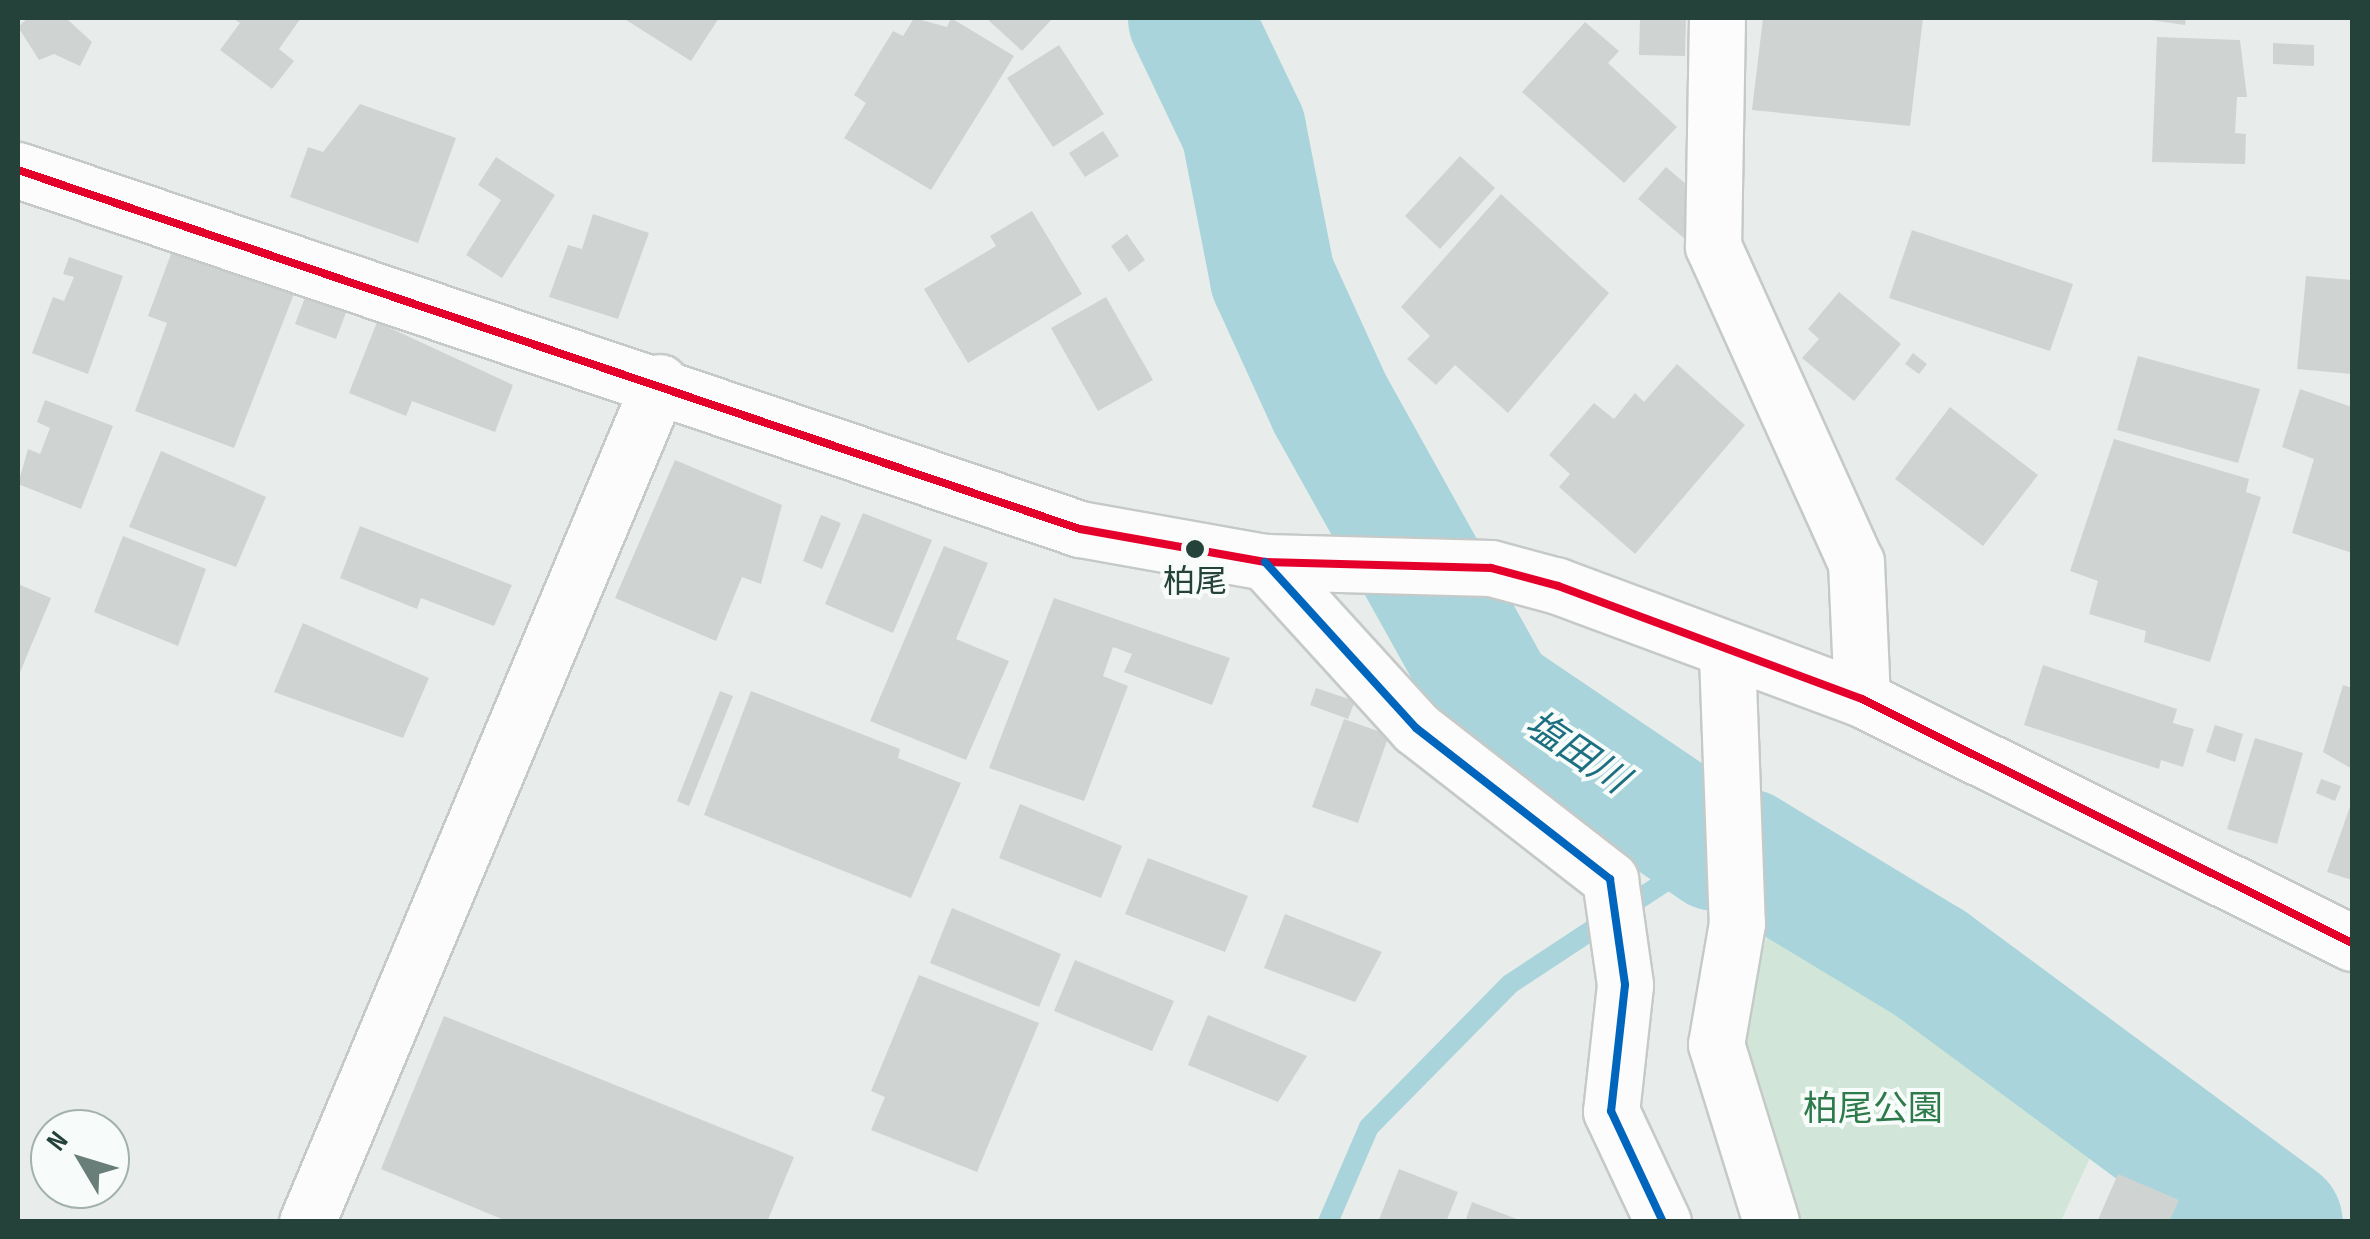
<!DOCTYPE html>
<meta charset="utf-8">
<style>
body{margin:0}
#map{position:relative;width:2370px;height:1239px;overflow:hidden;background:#e8edeb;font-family:"Sofia Sans Condensed","Noto Sans JP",sans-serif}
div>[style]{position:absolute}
.green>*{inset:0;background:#d1e6d8}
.stream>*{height:20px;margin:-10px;padding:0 10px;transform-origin:10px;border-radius:10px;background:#a9d4db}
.river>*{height:125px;margin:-62.5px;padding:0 62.5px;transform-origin:62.5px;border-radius:62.5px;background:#a9d4db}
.building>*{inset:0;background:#cfd4d2}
.roads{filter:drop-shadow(2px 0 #c5cac8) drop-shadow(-2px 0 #c5cac8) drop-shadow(0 2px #c5cac8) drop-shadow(0 -2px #c5cac8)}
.street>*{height:55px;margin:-27.5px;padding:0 27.5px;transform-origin:27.5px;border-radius:27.5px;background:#fcfcfc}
.bus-1>*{height:8px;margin:-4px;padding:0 4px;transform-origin:4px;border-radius:4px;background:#e4002b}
.bus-2>*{height:8px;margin:-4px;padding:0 4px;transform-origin:4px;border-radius:4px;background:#0065bd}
.dots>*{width:28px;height:28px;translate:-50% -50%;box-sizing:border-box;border:5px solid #f7fbf9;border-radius:50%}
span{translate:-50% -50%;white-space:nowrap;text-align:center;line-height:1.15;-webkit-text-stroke:8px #f7fbf9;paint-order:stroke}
.bus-label{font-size:32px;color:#24423a}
.park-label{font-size:35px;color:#2d7a4b}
.water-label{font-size:38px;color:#1c6f80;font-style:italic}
.frame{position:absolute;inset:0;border:20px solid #24423a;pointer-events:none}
.north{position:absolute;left:30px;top:1109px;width:100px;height:100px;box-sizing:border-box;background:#f7fbf9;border:2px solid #a3b1ad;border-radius:50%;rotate:308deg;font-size:28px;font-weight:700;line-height:40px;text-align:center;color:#24423a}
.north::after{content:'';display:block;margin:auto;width:35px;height:45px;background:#697e78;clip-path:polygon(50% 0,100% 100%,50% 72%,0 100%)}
</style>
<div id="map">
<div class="green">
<i style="clip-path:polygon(1774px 906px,2100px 1136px,2061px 1221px,1789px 1221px,1740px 1045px)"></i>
</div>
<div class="stream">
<i style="left:1328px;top:1222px;width:103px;rotate:-66.7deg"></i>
<i style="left:1369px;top:1127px;width:201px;rotate:-45.4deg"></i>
<i style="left:1510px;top:984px;width:247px;rotate:-33.4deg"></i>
</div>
<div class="river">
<i style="left:1190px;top:18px;width:123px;rotate:64.5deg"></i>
<i style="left:1243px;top:129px;width:151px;rotate:78.9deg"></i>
<i style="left:1272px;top:277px;width:140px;rotate:65.5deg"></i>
<i style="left:1330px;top:404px;width:335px;rotate:60.9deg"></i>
<i style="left:1493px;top:697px;width:269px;rotate:34.1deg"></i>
<i style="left:1716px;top:848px;width:29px;rotate:6deg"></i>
<i style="left:1745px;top:851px;width:216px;rotate:31.2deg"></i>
<i style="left:1930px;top:963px;width:435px;rotate:36.5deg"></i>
</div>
<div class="building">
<i style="clip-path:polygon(28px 18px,66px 18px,92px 42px,80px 66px,54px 54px,39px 60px,18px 27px)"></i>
<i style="clip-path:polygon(232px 18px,301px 18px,279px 49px,294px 61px,272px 89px,220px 50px,240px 23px)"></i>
<i style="clip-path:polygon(623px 18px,719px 18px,691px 61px)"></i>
<i style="clip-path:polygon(914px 18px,947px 27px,951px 18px,1014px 56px,931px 190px,844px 138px,866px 103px,854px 95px,893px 31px,903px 36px)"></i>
<i style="clip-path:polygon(986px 18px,1053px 18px,1022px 51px)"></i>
<i style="clip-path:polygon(1640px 18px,1686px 18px,1685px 56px,1639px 55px)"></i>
<i style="clip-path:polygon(1763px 18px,1923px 18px,1910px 126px,1752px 110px)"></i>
<i style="clip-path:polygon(2136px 18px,2186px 18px,2185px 25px)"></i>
<i style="clip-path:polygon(1585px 22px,1619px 51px,1608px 63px,1677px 127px,1624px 183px,1522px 92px)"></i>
<i style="clip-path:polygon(2157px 37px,2240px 40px,2247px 97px,2237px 97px,2235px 133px,2246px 134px,2245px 164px,2152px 162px)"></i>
<i style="clip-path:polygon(2273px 43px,2314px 45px,2314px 66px,2273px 64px)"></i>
<i style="clip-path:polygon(1059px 45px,1104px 114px,1053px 147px,1007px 78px)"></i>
<i style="clip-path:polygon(360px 104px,456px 138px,418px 243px,290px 197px,308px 147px,323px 152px)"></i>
<i style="clip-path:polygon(1103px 131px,1119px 156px,1085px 177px,1069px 153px)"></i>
<i style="clip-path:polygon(1460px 156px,1495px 188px,1440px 249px,1405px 216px)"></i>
<i style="clip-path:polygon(496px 157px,555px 195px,502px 278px,466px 255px,501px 200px,478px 185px)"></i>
<i style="clip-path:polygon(1666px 167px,1713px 207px,1685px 239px,1638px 199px)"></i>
<i style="clip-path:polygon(1501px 194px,1609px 293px,1508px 413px,1455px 365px,1436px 385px,1407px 359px,1430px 336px,1401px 307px)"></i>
<i style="clip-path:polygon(1032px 211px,1082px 294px,968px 363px,924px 289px,996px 246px,990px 236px)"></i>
<i style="clip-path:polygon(593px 214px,649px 233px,618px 319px,549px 297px,568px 245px,582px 249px)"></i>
<i style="clip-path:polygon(1912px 230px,2073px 284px,2050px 351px,1889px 298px)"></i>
<i style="clip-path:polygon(1127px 234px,1145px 260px,1129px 272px,1111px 246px)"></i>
<i style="clip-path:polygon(178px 235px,299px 281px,234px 448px,135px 411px,167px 323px,148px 316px)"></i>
<i style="clip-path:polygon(69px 257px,123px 276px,88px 374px,32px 353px,53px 297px,64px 301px,74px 277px,63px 274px)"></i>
<i style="clip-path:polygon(2306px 276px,2352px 280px,2352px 374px,2297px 369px)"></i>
<i style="clip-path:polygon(309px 287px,350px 302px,336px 339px,295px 324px)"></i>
<i style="clip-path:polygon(1839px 292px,1901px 344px,1854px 401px,1802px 358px,1819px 339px,1808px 329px)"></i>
<i style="clip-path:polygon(1106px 297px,1153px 380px,1098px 411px,1051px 328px)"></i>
<i style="clip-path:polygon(377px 322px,513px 385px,495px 432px,412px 401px,406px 416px,349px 393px)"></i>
<i style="clip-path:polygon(1913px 353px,1927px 364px,1919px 374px,1905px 364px)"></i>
<i style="clip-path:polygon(2138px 356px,2260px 389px,2238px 463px,2117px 430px)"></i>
<i style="clip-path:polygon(1677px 364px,1745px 425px,1635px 554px,1559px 487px,1570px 474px,1549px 455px,1594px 403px,1614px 419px,1635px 393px,1644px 402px)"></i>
<i style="clip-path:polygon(2300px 389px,2352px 407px,2352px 553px,2292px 533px,2314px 459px,2282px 447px)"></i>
<i style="clip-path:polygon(45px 400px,113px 426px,81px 509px,18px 484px,28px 449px,40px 454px,50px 428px,37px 422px)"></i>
<i style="clip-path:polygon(1950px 407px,2038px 475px,1983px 546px,1895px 479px)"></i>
<i style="clip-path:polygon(2114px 439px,2249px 479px,2246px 492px,2261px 497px,2210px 662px,2144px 642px,2146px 631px,2089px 614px,2098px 581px,2070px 571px)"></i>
<i style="clip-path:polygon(161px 451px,266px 497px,236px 567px,129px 527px)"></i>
<i style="clip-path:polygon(675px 460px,782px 505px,761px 584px,742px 577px,716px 641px,615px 598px)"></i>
<i style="clip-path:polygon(863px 513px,932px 540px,893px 633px,825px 604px)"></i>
<i style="clip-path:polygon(821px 515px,841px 523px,822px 569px,803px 561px)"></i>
<i style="clip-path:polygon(360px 526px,512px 585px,494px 626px,421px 598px,417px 609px,340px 578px)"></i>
<i style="clip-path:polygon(123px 536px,206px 569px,178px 646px,94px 612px)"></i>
<i style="clip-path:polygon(944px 546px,988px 563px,956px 639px,1009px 661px,966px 760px,870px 721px)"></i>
<i style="clip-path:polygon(18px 584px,51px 598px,18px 677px)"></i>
<i style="clip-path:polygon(1054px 598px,1230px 658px,1212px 705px,1124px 672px,1132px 654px,1113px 647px,1103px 676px,1128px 686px,1084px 801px,989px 768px)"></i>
<i style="clip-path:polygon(303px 623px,429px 678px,403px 738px,274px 692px)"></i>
<i style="clip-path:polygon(2043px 665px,2177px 709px,2173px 723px,2194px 729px,2183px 767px,2161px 760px,2159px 769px,2024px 725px)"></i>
<i style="clip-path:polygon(2343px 685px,2352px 688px,2352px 769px,2323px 752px)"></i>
<i style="clip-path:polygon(1316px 688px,1355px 701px,1348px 719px,1310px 705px)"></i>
<i style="clip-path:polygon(720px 691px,733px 696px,689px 806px,677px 801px)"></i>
<i style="clip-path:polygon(751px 691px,900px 749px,898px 758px,961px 783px,911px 898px,704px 815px)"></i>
<i style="clip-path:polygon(1344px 719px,1389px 735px,1358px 823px,1312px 807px)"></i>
<i style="clip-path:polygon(2215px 725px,2243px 734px,2235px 762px,2206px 752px)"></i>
<i style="clip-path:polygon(2255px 738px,2303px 753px,2277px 844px,2227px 829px)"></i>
<i style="clip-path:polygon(2321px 779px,2341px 786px,2335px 801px,2316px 793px)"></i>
<i style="clip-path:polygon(2352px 801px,2352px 880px,2327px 872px)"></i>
<i style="clip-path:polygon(1020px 804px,1122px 846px,1101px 898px,999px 858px)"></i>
<i style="clip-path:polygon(1148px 858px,1248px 896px,1225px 952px,1125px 914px)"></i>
<i style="clip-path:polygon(952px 908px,1061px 954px,1039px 1007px,930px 963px)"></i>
<i style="clip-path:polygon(1285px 914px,1382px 952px,1355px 1002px,1264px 968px)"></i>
<i style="clip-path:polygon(1075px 960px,1174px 1001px,1152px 1051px,1054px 1011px)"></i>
<i style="clip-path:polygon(919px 975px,1039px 1023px,977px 1172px,871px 1130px,885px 1097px,871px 1091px)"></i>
<i style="clip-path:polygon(1208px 1015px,1307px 1056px,1278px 1102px,1188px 1065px)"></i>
<i style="clip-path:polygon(444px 1016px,794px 1157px,767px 1222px,509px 1222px,381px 1169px)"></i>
<i style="clip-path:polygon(1399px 1169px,1458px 1192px,1446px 1222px,1378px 1222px)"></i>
<i style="clip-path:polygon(2118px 1174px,2179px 1200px,2169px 1222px,2097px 1222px)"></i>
<i style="clip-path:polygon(1472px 1202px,1522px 1221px,1522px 1222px,1465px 1222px)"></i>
</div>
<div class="roads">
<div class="street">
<i style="left:1717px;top:18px;width:228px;rotate:91deg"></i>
<i style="left:1713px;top:246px;width:347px;rotate:65.7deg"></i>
<i style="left:1856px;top:562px;width:137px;rotate:87.5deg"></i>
<i style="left:18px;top:170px;width:1121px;rotate:18.68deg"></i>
<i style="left:1080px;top:529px;width:188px;rotate:10.1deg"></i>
<i style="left:1265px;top:562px;width:226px;rotate:1.5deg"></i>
<i style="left:1491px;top:568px;width:69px;rotate:15deg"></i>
<i style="left:1558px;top:586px;width:324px;rotate:20.4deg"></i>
<i style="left:1862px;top:699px;width:547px;rotate:26.47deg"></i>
<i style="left:1265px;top:562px;width:224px;rotate:47.7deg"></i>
<i style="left:1416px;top:728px;width:246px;rotate:37.9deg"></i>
<i style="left:1610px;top:879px;width:107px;rotate:81.9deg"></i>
<i style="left:1625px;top:985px;width:127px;rotate:96.3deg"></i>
<i style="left:1611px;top:1111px;width:123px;rotate:64.9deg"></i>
<i style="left:1727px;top:655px;width:268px;rotate:87.9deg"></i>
<i style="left:1737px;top:923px;width:123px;rotate:99.8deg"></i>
<i style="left:1716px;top:1044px;width:186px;rotate:72.8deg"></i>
<i style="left:307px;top:1222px;width:911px;rotate:-67.21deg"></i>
</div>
</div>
<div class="bus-1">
<i style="left:18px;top:170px;width:1121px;rotate:18.68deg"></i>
<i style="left:1080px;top:529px;width:188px;rotate:10.1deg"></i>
<i style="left:1265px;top:562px;width:226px;rotate:1.5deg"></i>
<i style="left:1491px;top:568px;width:69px;rotate:15deg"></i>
<i style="left:1558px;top:586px;width:324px;rotate:20.4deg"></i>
<i style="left:1862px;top:699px;width:547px;rotate:26.47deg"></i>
</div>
<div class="bus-2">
<i style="left:1265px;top:562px;width:224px;rotate:47.7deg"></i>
<i style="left:1416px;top:728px;width:246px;rotate:37.9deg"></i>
<i style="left:1610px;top:879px;width:107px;rotate:81.9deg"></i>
<i style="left:1625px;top:985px;width:127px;rotate:96.3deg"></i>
<i style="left:1611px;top:1111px;width:123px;rotate:64.9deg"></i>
</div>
<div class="dots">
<i style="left:1195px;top:549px;background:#24423a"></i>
</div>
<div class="bus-label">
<span style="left:1195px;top:583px">柏尾</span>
</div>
<div class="park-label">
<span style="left:1873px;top:1110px">柏尾公園</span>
</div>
<div class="water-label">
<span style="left:1576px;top:753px;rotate:34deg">塩田川</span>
</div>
<div class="frame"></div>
<div class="north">N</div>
</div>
